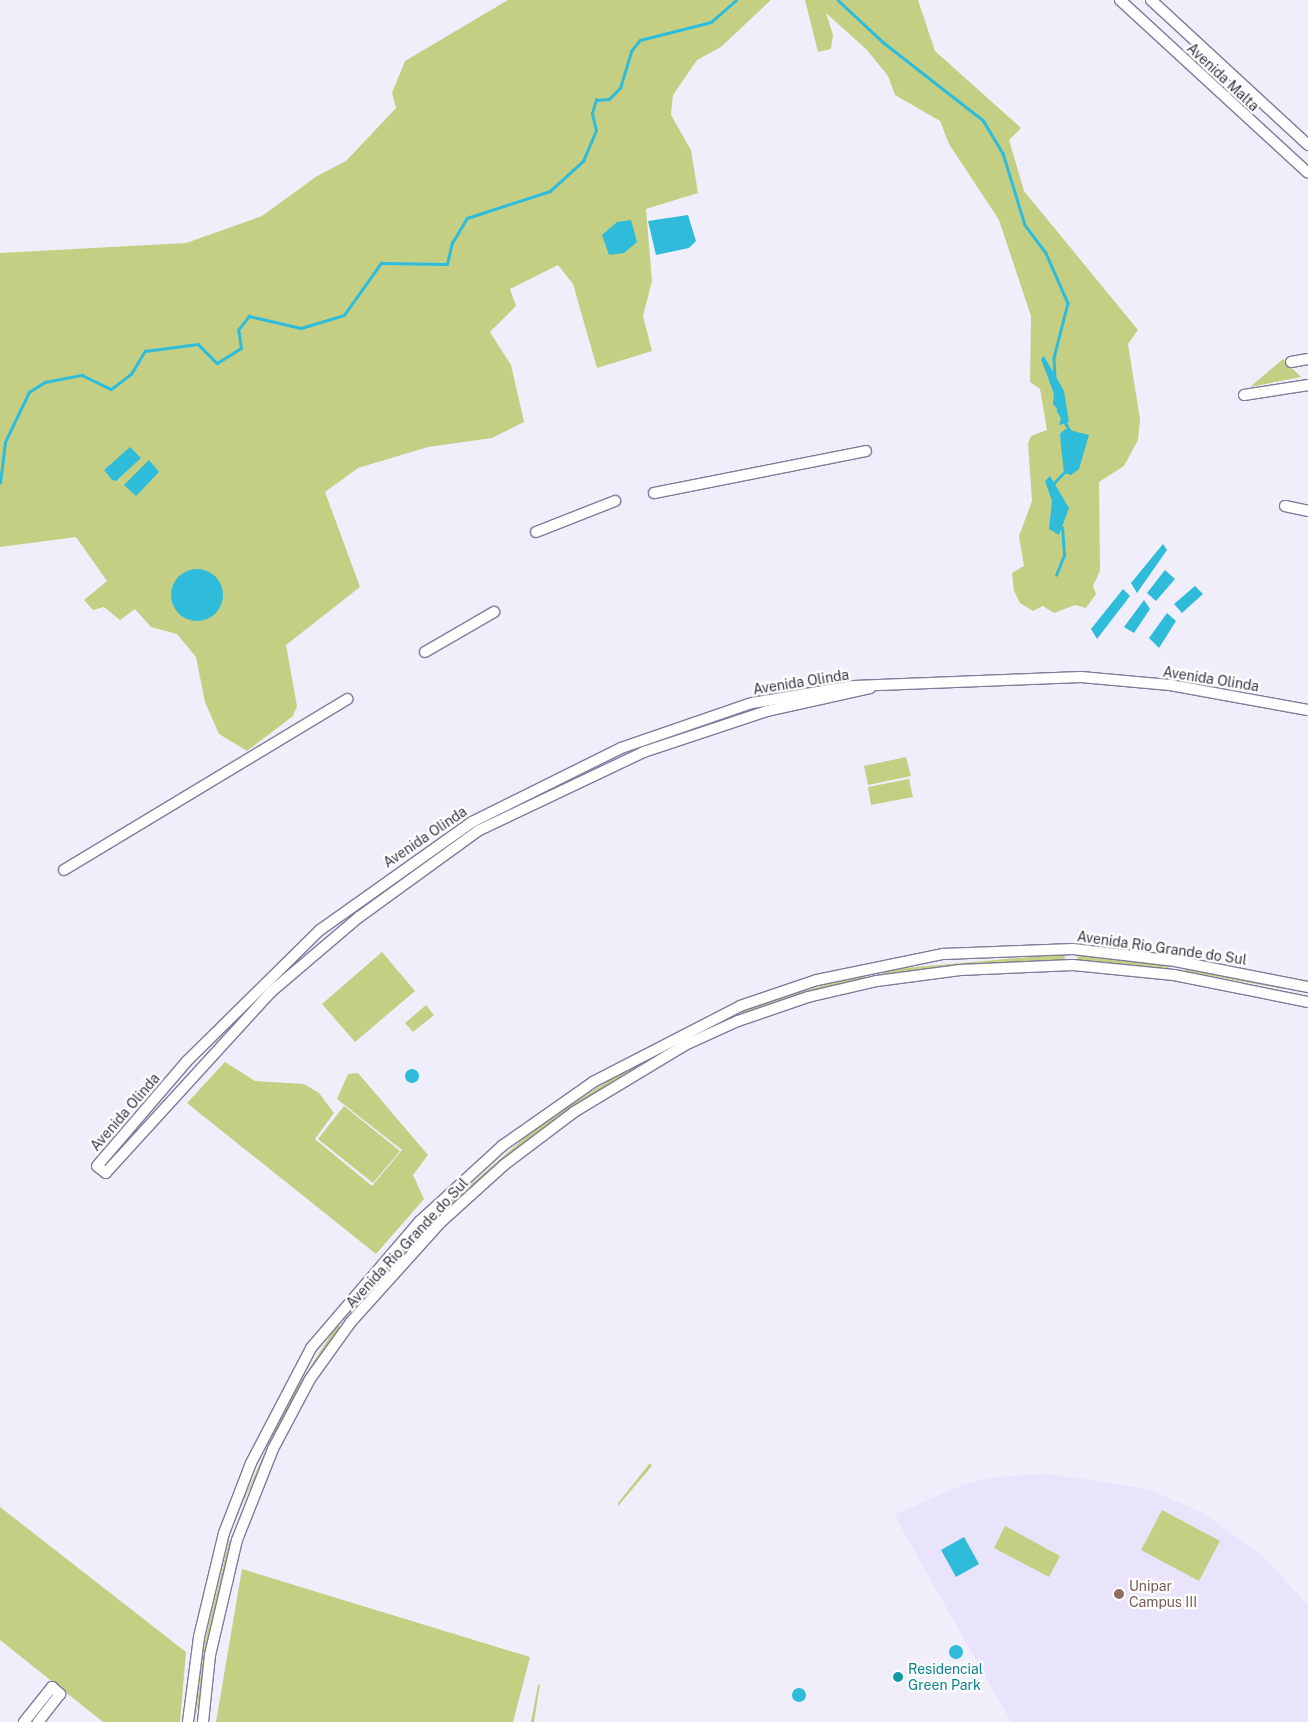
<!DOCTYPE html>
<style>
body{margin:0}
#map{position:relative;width:1308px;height:1722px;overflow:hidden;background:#f1eefc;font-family:"Public Sans",sans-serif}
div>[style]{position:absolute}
.built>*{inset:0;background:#e9e3fc}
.green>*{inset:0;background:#c4cf84}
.water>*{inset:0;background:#2fbcda}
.round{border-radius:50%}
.stream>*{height:2.5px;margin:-1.25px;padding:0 1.25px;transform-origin:1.25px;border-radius:1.25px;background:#2fbcda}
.roads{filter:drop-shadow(1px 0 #827a9a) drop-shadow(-1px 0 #827a9a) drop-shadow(0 1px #827a9a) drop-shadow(0 -1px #827a9a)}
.tertiary>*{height:10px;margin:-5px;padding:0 5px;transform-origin:5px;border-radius:5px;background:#fff}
.dots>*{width:14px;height:14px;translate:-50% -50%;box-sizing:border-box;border:2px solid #fff;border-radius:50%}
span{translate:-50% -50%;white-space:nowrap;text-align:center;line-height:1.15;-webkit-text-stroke:4.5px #fff;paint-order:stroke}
.street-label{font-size:14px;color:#3a3644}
.education-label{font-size:14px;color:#785e54}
.left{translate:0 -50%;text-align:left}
.culture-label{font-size:14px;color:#0d838f}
</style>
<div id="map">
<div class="built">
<i style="clip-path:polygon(1050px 1474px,1147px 1489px,1201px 1512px,1261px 1554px,1308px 1605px,1308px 1722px,1011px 1722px,894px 1515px,962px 1485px,994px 1477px)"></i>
</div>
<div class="green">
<i style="clip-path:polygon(508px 0,771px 0,721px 47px,697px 60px,673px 95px,671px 115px,691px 150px,698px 193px,646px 209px,652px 281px,643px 316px,652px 351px,597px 368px,573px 284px,558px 265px,510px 289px,516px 306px,490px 332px,511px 365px,524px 422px,492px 438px,428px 447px,358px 468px,325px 492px,360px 587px,286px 645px,297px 706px,293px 716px,247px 751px,219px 734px,205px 702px,196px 657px,177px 634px,151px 627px,135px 609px,120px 620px,104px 607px,93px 610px,84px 600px,107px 581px,76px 537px,0 547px,0 253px,186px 243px,262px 216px,317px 176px,346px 161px,396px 108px,392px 93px,405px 61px)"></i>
<i style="clip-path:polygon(805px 0,918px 0,935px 51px,1021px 128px,1009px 140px,1024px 191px,1138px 330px,1128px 344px,1140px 419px,1138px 440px,1124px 466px,1099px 482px,1100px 571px,1093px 586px,1096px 594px,1086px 608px,1075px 605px,1054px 613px,1043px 606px,1033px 611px,1020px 603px,1014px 591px,1012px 573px,1024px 566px,1019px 536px,1032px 501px,1028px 443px,1031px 436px,1047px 430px,1040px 389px,1030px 382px,1031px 316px,999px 220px,949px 144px,940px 121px,895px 95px,888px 76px,867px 50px,826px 13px,833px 35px,831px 49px,818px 52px)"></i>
<i style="clip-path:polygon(1283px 359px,1301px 377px,1250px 387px)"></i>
<i style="clip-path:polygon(906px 757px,911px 776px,868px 785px,864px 766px)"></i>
<i style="clip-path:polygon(909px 779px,913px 797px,871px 805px,868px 787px)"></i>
<i style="clip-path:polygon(382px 952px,415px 991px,355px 1042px,322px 1004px)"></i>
<i style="clip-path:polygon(1064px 954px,1065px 960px,883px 976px,881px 970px)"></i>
<i style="clip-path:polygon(1078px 955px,1169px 963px,1168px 968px,1077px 960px)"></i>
<i style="clip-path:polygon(1186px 967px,1284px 984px,1283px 989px,1185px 971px)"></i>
<i style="clip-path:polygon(864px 973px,865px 978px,743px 1015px,741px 1010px)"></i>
<i style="clip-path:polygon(426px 1005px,434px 1015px,413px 1032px,405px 1023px)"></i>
<i style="clip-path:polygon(225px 1062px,255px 1081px,304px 1084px,319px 1093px,334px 1113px,315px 1139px,372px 1186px,402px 1150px,337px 1099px,348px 1074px,358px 1073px,428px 1155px,413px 1175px,424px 1199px,376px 1254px,187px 1103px)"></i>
<i style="clip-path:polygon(635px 1064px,638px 1069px,538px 1133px,444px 1214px,441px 1210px,542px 1123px)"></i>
<i style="clip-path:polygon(344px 1106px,400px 1151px,373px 1183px,318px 1139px)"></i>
<i style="clip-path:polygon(427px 1222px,431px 1227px,391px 1273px,386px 1269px)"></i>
<i style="clip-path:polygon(378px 1278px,382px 1282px,353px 1314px,349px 1310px)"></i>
<i style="clip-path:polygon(337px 1325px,341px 1327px,298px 1390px,234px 1521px,286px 1405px)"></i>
<i style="clip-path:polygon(650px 1463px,652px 1466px,618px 1506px,618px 1503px)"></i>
<i style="clip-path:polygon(0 1507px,186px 1652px,180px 1722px,103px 1722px,0 1640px)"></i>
<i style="clip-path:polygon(1162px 1510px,1220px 1541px,1199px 1581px,1141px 1550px)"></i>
<i style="clip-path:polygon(1005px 1526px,1060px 1556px,1049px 1577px,994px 1548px)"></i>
<i style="clip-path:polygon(229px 1541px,233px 1542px,195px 1719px,205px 1641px)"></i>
<i style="clip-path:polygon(242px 1569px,530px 1657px,513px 1722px,216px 1722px)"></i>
<i style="clip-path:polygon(540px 1684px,534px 1722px,531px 1722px,538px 1685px)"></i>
</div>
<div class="water">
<i style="clip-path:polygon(688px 215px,696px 241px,689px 248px,656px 255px,648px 221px)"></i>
<i style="clip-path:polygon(631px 220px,637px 242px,624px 253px,609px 255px,602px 235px,617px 222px)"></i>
<i style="clip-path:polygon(1044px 356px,1064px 391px,1069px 422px,1059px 425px,1062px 415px,1053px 404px,1054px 394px,1041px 359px)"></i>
<i style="clip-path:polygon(1065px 429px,1089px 435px,1079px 469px,1071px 475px,1064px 473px,1061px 446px,1060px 434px)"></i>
<i style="clip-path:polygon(130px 447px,141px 458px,116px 481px,112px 480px,104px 470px)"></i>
<i style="clip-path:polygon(149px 460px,159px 472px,136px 496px,124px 485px)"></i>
<i style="clip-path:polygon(1050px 476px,1069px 508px,1059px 535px,1049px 529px,1052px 501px,1045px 481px)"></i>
<i style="clip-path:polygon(1163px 544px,1167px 550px,1137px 593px,1131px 583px)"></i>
<i class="round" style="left:171px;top:569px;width:52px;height:52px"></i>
<i style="clip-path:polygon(1165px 570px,1175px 579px,1156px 601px,1147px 593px)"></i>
<i style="clip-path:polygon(1195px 586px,1203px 594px,1182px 613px,1174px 604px)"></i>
<i style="clip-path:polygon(1123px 589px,1130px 596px,1097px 639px,1091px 629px)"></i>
<i style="clip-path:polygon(1144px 600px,1150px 609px,1134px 633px,1124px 627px)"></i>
<i style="clip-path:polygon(1167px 613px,1176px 621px,1159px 648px,1149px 638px)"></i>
<i class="round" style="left:405px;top:1069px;width:14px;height:14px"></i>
<i style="clip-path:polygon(964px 1537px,979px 1564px,956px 1577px,941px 1550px)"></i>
<i class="round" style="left:949px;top:1645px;width:14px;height:14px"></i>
<i class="round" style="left:792px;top:1688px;width:14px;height:14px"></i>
</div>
<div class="stream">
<i style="left:838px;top:0;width:62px;rotate:43deg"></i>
<i style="left:883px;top:42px;width:127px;rotate:38deg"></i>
<i style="left:983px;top:120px;width:39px;rotate:59deg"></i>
<i style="left:1003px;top:153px;width:75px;rotate:73deg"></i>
<i style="left:1025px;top:225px;width:35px;rotate:53deg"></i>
<i style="left:1046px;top:253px;width:55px;rotate:66.3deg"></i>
<i style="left:1068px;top:303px;width:57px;rotate:104.3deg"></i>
<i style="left:1054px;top:358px;width:20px;rotate:87deg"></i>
<i style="left:1058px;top:410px;width:24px;rotate:60deg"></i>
<i style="left:0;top:483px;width:41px;rotate:-83deg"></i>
<i style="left:5px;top:442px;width:55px;rotate:-64.4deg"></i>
<i style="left:29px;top:392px;width:19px;rotate:-32deg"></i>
<i style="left:45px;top:382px;width:38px;rotate:-11deg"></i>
<i style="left:82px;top:375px;width:32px;rotate:26deg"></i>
<i style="left:111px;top:389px;width:25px;rotate:-37deg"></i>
<i style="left:131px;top:374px;width:27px;rotate:-59deg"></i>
<i style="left:145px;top:351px;width:53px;rotate:-7.5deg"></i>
<i style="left:198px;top:344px;width:27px;rotate:45deg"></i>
<i style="left:217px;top:363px;width:28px;rotate:-32deg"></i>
<i style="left:241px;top:348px;width:18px;rotate:-99deg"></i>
<i style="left:238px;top:330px;width:18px;rotate:-52deg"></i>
<i style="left:249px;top:316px;width:53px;rotate:13deg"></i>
<i style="left:301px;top:328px;width:45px;rotate:-16.8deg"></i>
<i style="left:344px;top:315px;width:64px;rotate:-54.6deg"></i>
<i style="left:381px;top:263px;width:66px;rotate:0.9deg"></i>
<i style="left:447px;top:264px;width:22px;rotate:-77deg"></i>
<i style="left:452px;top:243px;width:29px;rotate:-59deg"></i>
<i style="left:467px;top:218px;width:87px;rotate:-18deg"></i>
<i style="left:550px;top:191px;width:45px;rotate:-42.3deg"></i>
<i style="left:583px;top:161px;width:33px;rotate:-67deg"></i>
<i style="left:596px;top:131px;width:18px;rotate:-103deg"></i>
<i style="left:592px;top:113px;width:14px;rotate:-73deg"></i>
<i style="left:596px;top:100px;width:13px;rotate:-4deg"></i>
<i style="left:609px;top:99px;width:16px;rotate:-45deg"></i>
<i style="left:620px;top:88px;width:39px;rotate:-73deg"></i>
<i style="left:631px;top:51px;width:14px;rotate:-51deg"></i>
<i style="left:640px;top:40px;width:73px;rotate:-14.2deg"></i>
<i style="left:711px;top:22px;width:33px;rotate:-41deg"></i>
<i style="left:1053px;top:484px;width:19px;rotate:-47deg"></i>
<i style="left:1056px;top:575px;width:22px;rotate:-68deg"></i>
<i style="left:1064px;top:555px;width:27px;rotate:-94deg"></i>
</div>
<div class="roads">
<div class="tertiary">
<i style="left:1120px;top:0;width:255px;rotate:42.6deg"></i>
<i style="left:1151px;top:0;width:214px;rotate:42.7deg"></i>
<i style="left:1291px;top:362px;width:17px;rotate:-10deg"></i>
<i style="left:1244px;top:395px;width:65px;rotate:-8.9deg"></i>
<i style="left:654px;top:493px;width:216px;rotate:-11.2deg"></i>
<i style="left:1285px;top:506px;width:24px;rotate:12deg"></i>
<i style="left:536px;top:532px;width:85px;rotate:-21.4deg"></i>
<i style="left:425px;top:652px;width:80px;rotate:-30.1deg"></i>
<i style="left:870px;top:688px;width:106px;rotate:167.4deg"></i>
<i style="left:767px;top:711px;width:130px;rotate:161.6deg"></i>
<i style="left:644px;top:752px;width:184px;rotate:154.6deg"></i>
<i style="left:478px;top:831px;width:147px;rotate:144.1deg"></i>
<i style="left:359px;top:917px;width:116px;rotate:139.6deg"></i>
<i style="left:271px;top:992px;width:245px;rotate:132.4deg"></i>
<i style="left:106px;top:1173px;width:11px;rotate:-142deg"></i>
<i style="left:97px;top:1166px;width:138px;rotate:-49.4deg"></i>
<i style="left:187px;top:1061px;width:187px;rotate:-44.6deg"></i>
<i style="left:320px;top:930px;width:186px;rotate:-35.4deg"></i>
<i style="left:472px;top:822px;width:166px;rotate:-26.4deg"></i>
<i style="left:621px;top:748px;width:139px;rotate:-19deg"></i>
<i style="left:752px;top:703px;width:103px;rotate:-9.5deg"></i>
<i style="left:854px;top:686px;width:227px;rotate:-2.3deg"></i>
<i style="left:1081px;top:677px;width:89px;rotate:5.1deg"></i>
<i style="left:1170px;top:685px;width:140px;rotate:10.3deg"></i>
<i style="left:64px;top:870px;width:331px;rotate:-31.1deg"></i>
<i style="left:24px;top:1722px;width:45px;rotate:-51.3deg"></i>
<i style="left:52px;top:1687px;width:11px;rotate:41deg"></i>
<i style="left:60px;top:1694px;width:36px;rotate:128deg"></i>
<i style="left:188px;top:1722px;width:86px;rotate:-82.6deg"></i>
<i style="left:199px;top:1637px;width:107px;rotate:-76.5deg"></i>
<i style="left:224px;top:1533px;width:75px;rotate:-68.9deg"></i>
<i style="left:251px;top:1463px;width:130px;rotate:-62.4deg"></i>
<i style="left:311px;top:1348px;width:167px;rotate:-49.4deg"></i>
<i style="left:420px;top:1221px;width:111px;rotate:-42.4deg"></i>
<i style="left:502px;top:1146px;width:111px;rotate:-35.1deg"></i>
<i style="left:593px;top:1082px;width:165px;rotate:-27.3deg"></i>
<i style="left:740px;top:1006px;width:81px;rotate:-18.7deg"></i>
<i style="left:817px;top:980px;width:129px;rotate:-11.7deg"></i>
<i style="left:943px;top:954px;width:130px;rotate:-2.2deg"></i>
<i style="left:1073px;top:949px;width:103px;rotate:6.7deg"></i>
<i style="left:1175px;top:961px;width:136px;rotate:11.1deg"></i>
<i style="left:203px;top:1722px;width:67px;rotate:-84deg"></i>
<i style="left:210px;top:1655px;width:118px;rotate:-76.8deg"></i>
<i style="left:237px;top:1540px;width:98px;rotate:-68.4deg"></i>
<i style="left:273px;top:1449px;width:79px;rotate:-62.1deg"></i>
<i style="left:310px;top:1379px;width:70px;rotate:-54.3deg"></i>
<i style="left:351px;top:1322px;width:135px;rotate:-48deg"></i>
<i style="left:441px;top:1222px;width:85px;rotate:-42.1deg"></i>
<i style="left:504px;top:1165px;width:88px;rotate:-37.1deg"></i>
<i style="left:574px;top:1112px;width:130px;rotate:-31.1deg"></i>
<i style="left:685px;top:1045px;width:58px;rotate:-24.4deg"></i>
<i style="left:738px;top:1021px;width:74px;rotate:-18.9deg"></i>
<i style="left:808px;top:997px;width:71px;rotate:-13.1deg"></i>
<i style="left:877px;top:981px;width:84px;rotate:-7.5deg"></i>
<i style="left:960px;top:970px;width:113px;rotate:-2.5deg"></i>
<i style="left:1073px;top:965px;width:101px;rotate:5.7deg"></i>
<i style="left:1174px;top:975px;width:137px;rotate:11.4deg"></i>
</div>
</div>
<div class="dots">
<i style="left:1119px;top:1594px;background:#8d6e63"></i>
<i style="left:898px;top:1677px;background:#0f9aa8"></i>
</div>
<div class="street-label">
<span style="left:1223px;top:77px;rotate:43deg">Avenida Malta</span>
<span style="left:1211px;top:679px;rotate:9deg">Avenida Olinda</span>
<span style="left:801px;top:682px;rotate:-9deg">Avenida Olinda</span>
<span style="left:425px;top:837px;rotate:-34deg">Avenida Olinda</span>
<span style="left:1162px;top:948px;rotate:8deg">Avenida Rio Grande do Sul</span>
<span style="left:125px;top:1112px;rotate:-49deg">Avenida Olinda</span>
<span style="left:407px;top:1243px;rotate:-47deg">Avenida Rio Grande do Sul</span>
</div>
<div class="education-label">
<span class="left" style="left:1129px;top:1594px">Unipar<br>Campus III</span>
</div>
<div class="culture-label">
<span class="left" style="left:908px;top:1677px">Residencial<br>Green Park</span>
</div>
</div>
